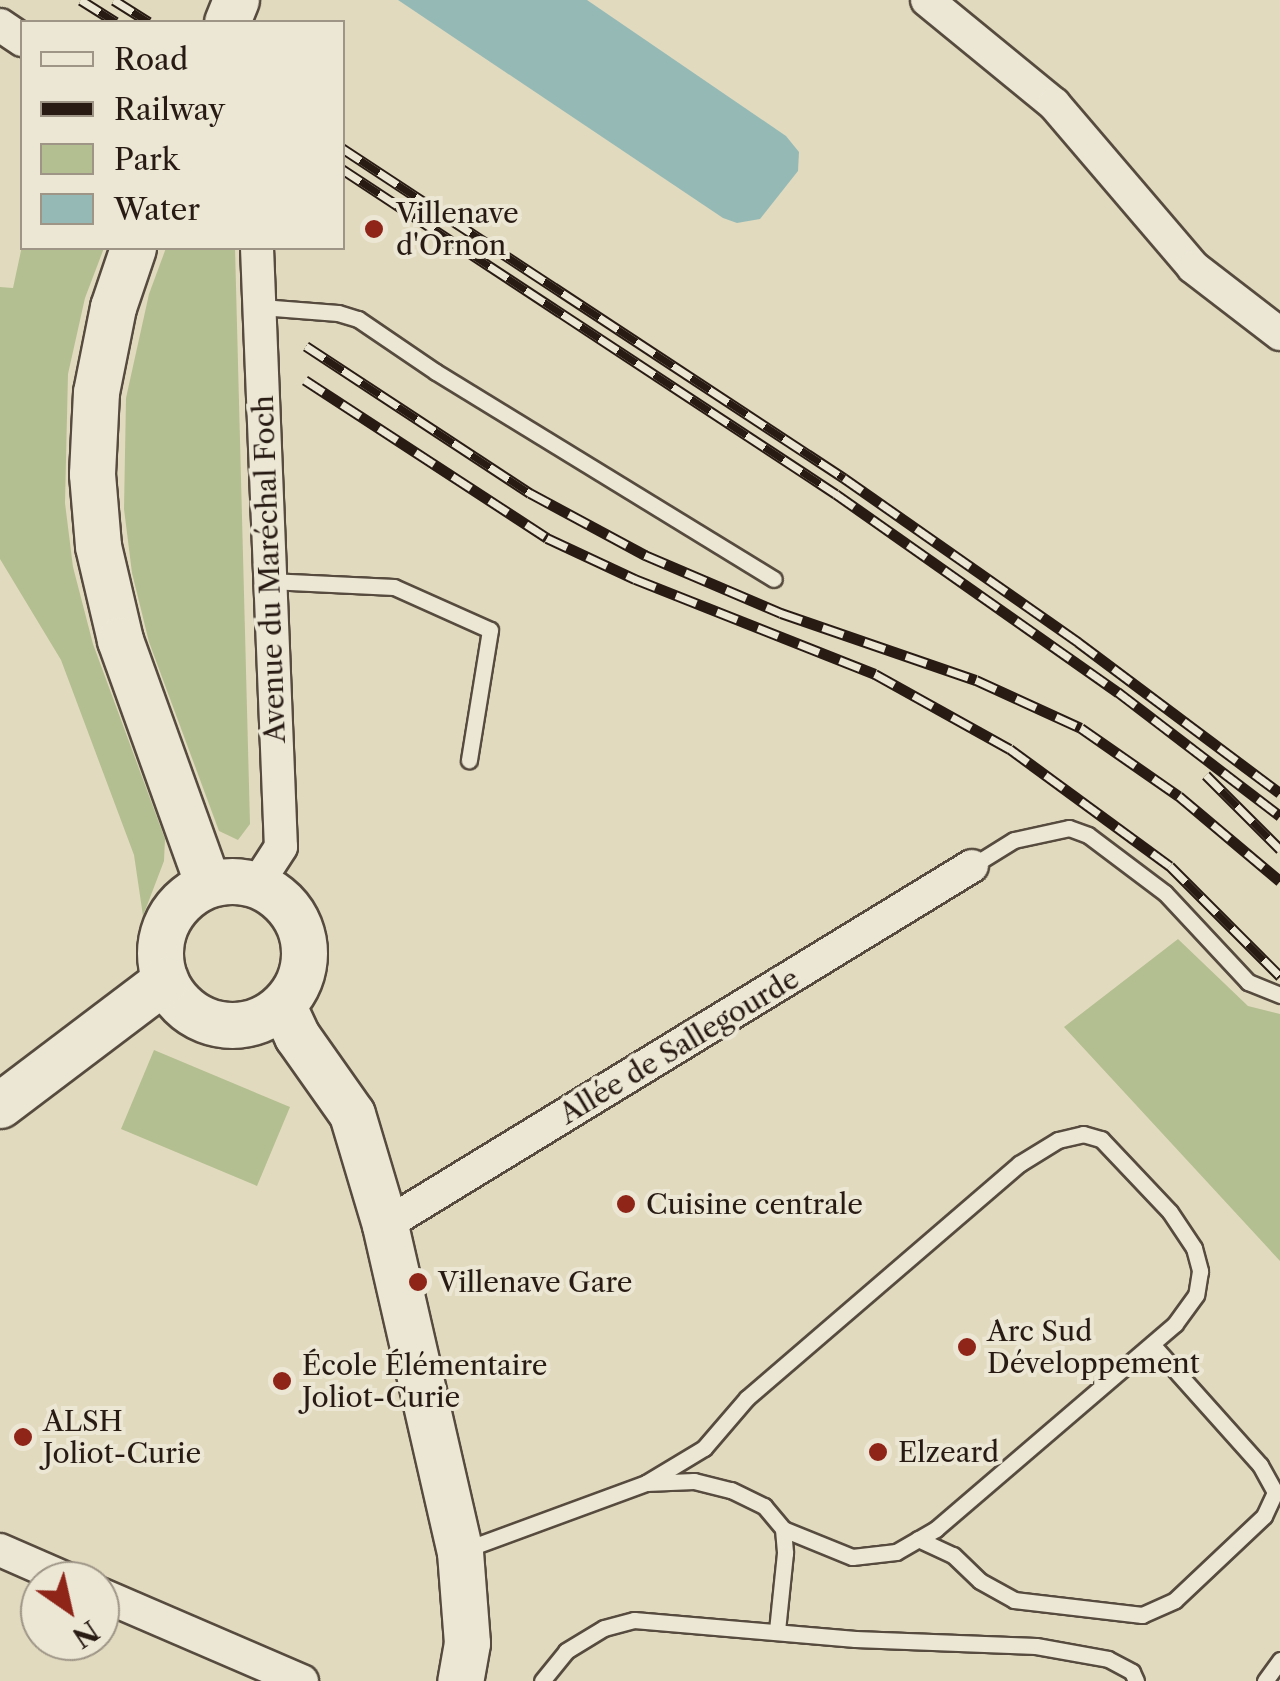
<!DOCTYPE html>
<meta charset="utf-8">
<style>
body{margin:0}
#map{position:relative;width:1280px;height:1681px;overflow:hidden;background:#e2dabf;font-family:"Libre Caslon Text",serif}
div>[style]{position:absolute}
.green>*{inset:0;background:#b4bf91}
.water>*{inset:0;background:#95bab6}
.roads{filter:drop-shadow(2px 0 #564b3e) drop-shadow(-2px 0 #564b3e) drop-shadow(0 2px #564b3e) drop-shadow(0 -2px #564b3e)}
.service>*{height:15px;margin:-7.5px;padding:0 7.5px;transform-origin:7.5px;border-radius:7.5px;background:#ece7d5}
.minor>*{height:32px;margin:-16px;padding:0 16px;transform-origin:16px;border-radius:16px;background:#ece7d5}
.secondary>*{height:45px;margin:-22.5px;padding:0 22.5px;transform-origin:22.5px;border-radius:22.5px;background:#ece7d5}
.secondary>.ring{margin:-22.5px;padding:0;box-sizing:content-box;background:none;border:45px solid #ece7d5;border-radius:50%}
.rail>*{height:11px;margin-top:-5.5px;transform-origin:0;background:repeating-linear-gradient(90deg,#ece7d5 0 22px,#281b13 0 44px);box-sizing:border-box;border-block:2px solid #281b13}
.dots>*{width:28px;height:28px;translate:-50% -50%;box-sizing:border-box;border:5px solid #ece7d5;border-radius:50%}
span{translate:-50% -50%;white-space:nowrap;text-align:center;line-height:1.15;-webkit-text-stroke:8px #ece7d5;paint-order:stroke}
.poi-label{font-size:28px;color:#281b13}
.left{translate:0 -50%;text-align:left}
.street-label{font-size:28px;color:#281b13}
.legend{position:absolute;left:20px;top:20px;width:325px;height:230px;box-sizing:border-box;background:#ece7d5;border:2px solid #9e9587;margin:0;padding:12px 18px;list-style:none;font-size:30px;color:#281b13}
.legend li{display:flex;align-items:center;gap:20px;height:50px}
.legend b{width:50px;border:2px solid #9e9587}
.north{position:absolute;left:20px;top:1561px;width:100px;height:100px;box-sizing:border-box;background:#ece7d5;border:2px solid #9e9587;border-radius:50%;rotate:146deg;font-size:28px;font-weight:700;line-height:40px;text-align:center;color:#281b13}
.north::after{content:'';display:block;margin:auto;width:35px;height:45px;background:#8f2418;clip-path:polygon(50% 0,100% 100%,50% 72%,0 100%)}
</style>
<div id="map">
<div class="green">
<i style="clip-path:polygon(22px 246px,104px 248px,85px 298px,68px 374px,65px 503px,73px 567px,93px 644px,165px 839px,164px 861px,143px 916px,134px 855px,61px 660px,0 559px,0 287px,13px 288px)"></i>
<i style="clip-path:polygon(166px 248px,235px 248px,250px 824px,238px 840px,219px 831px,149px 642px,132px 573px,124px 509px,126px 398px,149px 294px)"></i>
<i style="clip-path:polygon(1178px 939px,1248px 1006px,1280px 1014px,1280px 1261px,1064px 1027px)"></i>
<i style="clip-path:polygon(154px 1050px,290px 1107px,257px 1186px,121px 1129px)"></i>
</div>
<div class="water">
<i style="clip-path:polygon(398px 0,587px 0,786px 136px,799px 152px,798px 171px,760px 219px,737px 223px,723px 218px)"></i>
</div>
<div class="roads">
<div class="service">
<i style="left:261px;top:307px;width:77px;rotate:4.5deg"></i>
<i style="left:338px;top:313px;width:21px;rotate:17deg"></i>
<i style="left:358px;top:319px;width:94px;rotate:34.2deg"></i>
<i style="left:436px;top:372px;width:396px;rotate:31.5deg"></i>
<i style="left:269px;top:581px;width:125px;rotate:2.7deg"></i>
<i style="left:394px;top:587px;width:105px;rotate:24.1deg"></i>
<i style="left:490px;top:630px;width:132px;rotate:99.2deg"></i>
<i style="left:972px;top:866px;width:49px;rotate:-31.8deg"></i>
<i style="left:1014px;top:840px;width:56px;rotate:-12.3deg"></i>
<i style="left:1069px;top:828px;width:20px;rotate:20deg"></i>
<i style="left:1088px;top:835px;width:96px;rotate:37deg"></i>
<i style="left:1165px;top:893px;width:122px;rotate:47deg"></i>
<i style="left:1248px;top:982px;width:35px;rotate:22deg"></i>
<i style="left:646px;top:1483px;width:68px;rotate:-31.1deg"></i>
<i style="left:704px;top:1448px;width:66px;rotate:-49.3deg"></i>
<i style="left:747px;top:1398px;width:359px;rotate:-40.7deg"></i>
<i style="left:1019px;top:1164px;width:46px;rotate:-31.6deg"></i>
<i style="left:1058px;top:1140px;width:26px;rotate:-13deg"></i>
<i style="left:1083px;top:1134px;width:19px;rotate:16deg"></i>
<i style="left:1101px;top:1139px;width:100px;rotate:46.6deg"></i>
<i style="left:1170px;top:1212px;width:43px;rotate:56.3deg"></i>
<i style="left:1194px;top:1248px;width:24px;rotate:75deg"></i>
<i style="left:1200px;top:1271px;width:24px;rotate:99deg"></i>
<i style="left:1196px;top:1295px;width:36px;rotate:126deg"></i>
<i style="left:1175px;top:1324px;width:315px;rotate:139.4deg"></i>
<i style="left:936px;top:1529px;width:46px;rotate:150.1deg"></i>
<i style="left:896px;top:1552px;width:44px;rotate:173.5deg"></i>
<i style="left:852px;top:1557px;width:74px;rotate:-157.9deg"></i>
<i style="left:918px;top:1539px;width:38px;rotate:25deg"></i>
<i style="left:953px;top:1555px;width:37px;rotate:44deg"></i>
<i style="left:980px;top:1581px;width:39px;rotate:29deg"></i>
<i style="left:1014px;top:1600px;width:129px;rotate:6.7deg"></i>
<i style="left:1142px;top:1615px;width:36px;rotate:-24deg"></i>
<i style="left:1175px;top:1600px;width:122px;rotate:-43.3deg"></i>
<i style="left:1264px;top:1516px;width:26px;rotate:-65deg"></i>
<i style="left:1275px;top:1492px;width:31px;rotate:-119deg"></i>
<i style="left:1260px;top:1465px;width:162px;rotate:-131.8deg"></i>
<i style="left:464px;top:1550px;width:194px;rotate:-20.2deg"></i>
<i style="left:646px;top:1483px;width:48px;rotate:-2.4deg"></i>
<i style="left:694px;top:1481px;width:38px;rotate:14deg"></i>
<i style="left:731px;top:1490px;width:37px;rotate:26deg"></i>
<i style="left:764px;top:1506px;width:30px;rotate:50deg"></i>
<i style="left:783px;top:1529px;width:24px;rotate:85deg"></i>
<i style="left:785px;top:1553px;width:78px;rotate:95.9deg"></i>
<i style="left:542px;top:1681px;width:38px;rotate:-51deg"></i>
<i style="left:566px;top:1651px;width:44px;rotate:-31.2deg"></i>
<i style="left:604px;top:1628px;width:31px;rotate:-15deg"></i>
<i style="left:634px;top:1620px;width:222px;rotate:4.9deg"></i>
<i style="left:855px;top:1639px;width:181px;rotate:2.2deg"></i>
<i style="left:1036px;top:1646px;width:73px;rotate:10.2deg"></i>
<i style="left:1108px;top:1659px;width:27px;rotate:28deg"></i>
<i style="left:1132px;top:1672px;width:10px;rotate:66deg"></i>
<i style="left:1265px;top:1681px;width:26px;rotate:-54deg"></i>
</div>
<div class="minor">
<i style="left:927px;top:0;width:164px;rotate:39.3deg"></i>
<i style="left:1054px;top:104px;width:214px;rotate:49.5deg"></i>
<i style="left:1193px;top:267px;width:110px;rotate:37.6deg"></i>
<i style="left:0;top:25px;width:27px;rotate:34deg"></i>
<i style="left:257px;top:248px;width:599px;rotate:87.71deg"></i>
<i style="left:281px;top:847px;width:44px;rotate:123deg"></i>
<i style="left:385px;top:1225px;width:688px;rotate:-31.45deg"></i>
<i style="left:0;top:1550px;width:77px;rotate:23.6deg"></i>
<i style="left:100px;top:1594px;width:220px;rotate:23.3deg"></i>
</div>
<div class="secondary">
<i style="left:227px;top:22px;width:24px;rotate:-68deg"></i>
<i style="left:133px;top:248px;width:62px;rotate:108.7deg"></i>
<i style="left:113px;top:307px;width:87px;rotate:101.3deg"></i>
<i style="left:96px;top:392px;width:82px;rotate:92.8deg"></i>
<i style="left:92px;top:474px;width:72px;rotate:85.2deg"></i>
<i style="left:98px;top:546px;width:97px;rotate:76.8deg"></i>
<i style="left:120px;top:640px;width:259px;rotate:70.2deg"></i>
<i class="ring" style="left:160px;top:881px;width:99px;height:99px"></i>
<i style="left:283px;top:1006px;width:33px;rotate:65deg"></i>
<i style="left:297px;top:1036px;width:95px;rotate:54.8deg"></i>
<i style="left:352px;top:1114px;width:116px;rotate:73.4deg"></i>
<i style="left:385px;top:1225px;width:335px;rotate:77.1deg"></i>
<i style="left:460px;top:1552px;width:91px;rotate:85.6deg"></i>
<i style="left:467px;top:1643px;width:39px;rotate:100deg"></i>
<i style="left:0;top:1105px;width:207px;rotate:-37.1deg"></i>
</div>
</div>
<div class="rail">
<i style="left:81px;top:0;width:41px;rotate:32.2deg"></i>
<i style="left:114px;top:0;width:41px;rotate:32.2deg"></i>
<i style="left:342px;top:148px;width:601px;rotate:33.32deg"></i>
<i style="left:844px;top:478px;width:286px;rotate:35deg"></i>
<i style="left:1078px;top:642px;width:252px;rotate:36.8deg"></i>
<i style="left:342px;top:169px;width:591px;rotate:33.34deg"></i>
<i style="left:836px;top:494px;width:345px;rotate:35.1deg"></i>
<i style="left:1118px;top:692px;width:204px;rotate:37.4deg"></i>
<i style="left:306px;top:346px;width:268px;rotate:33.3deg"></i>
<i style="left:530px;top:493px;width:131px;rotate:28.3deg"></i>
<i style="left:645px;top:555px;width:148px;rotate:23.1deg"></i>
<i style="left:781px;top:613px;width:206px;rotate:19deg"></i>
<i style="left:976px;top:680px;width:115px;rotate:24.6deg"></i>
<i style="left:1081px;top:728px;width:119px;rotate:34.8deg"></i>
<i style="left:1179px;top:796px;width:132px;rotate:40.1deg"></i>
<i style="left:305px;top:380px;width:289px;rotate:33.1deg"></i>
<i style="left:547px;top:538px;width:97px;rotate:25deg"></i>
<i style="left:635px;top:579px;width:258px;rotate:21.6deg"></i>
<i style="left:875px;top:674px;width:154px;rotate:29.1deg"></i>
<i style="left:1010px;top:749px;width:198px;rotate:36.2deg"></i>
<i style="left:1170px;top:866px;width:156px;rotate:45deg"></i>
<i style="left:1206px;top:775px;width:105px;rotate:45deg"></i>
</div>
<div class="dots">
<i style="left:374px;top:229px;background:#8f2418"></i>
<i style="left:626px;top:1204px;background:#8f2418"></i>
<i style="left:418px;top:1282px;background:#8f2418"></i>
<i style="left:967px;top:1347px;background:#8f2418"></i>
<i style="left:282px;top:1381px;background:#8f2418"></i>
<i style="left:23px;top:1437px;background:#8f2418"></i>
<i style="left:878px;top:1452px;background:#8f2418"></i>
</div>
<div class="poi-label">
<span class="left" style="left:396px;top:229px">Villenave<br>d'Ornon</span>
<span class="left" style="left:646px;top:1204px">Cuisine centrale</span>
<span class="left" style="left:438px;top:1282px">Villenave Gare</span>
<span class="left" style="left:987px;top:1347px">Arc Sud<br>Développement</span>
<span class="left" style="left:302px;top:1381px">École Élémentaire<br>Joliot-Curie</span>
<span class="left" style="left:43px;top:1437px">ALSH<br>Joliot-Curie</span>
<span class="left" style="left:898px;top:1452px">Elzeard</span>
</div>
<div class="street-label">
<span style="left:269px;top:569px;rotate:-92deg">Avenue du Maréchal Foch</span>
<span style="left:679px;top:1046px;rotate:-31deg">Allée de Sallegourde</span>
</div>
<ul class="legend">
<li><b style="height:12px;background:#ece7d5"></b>Road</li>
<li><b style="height:12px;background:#281b13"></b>Railway</li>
<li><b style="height:28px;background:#b4bf91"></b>Park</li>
<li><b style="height:28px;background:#95bab6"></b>Water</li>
</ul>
<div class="north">N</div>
</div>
